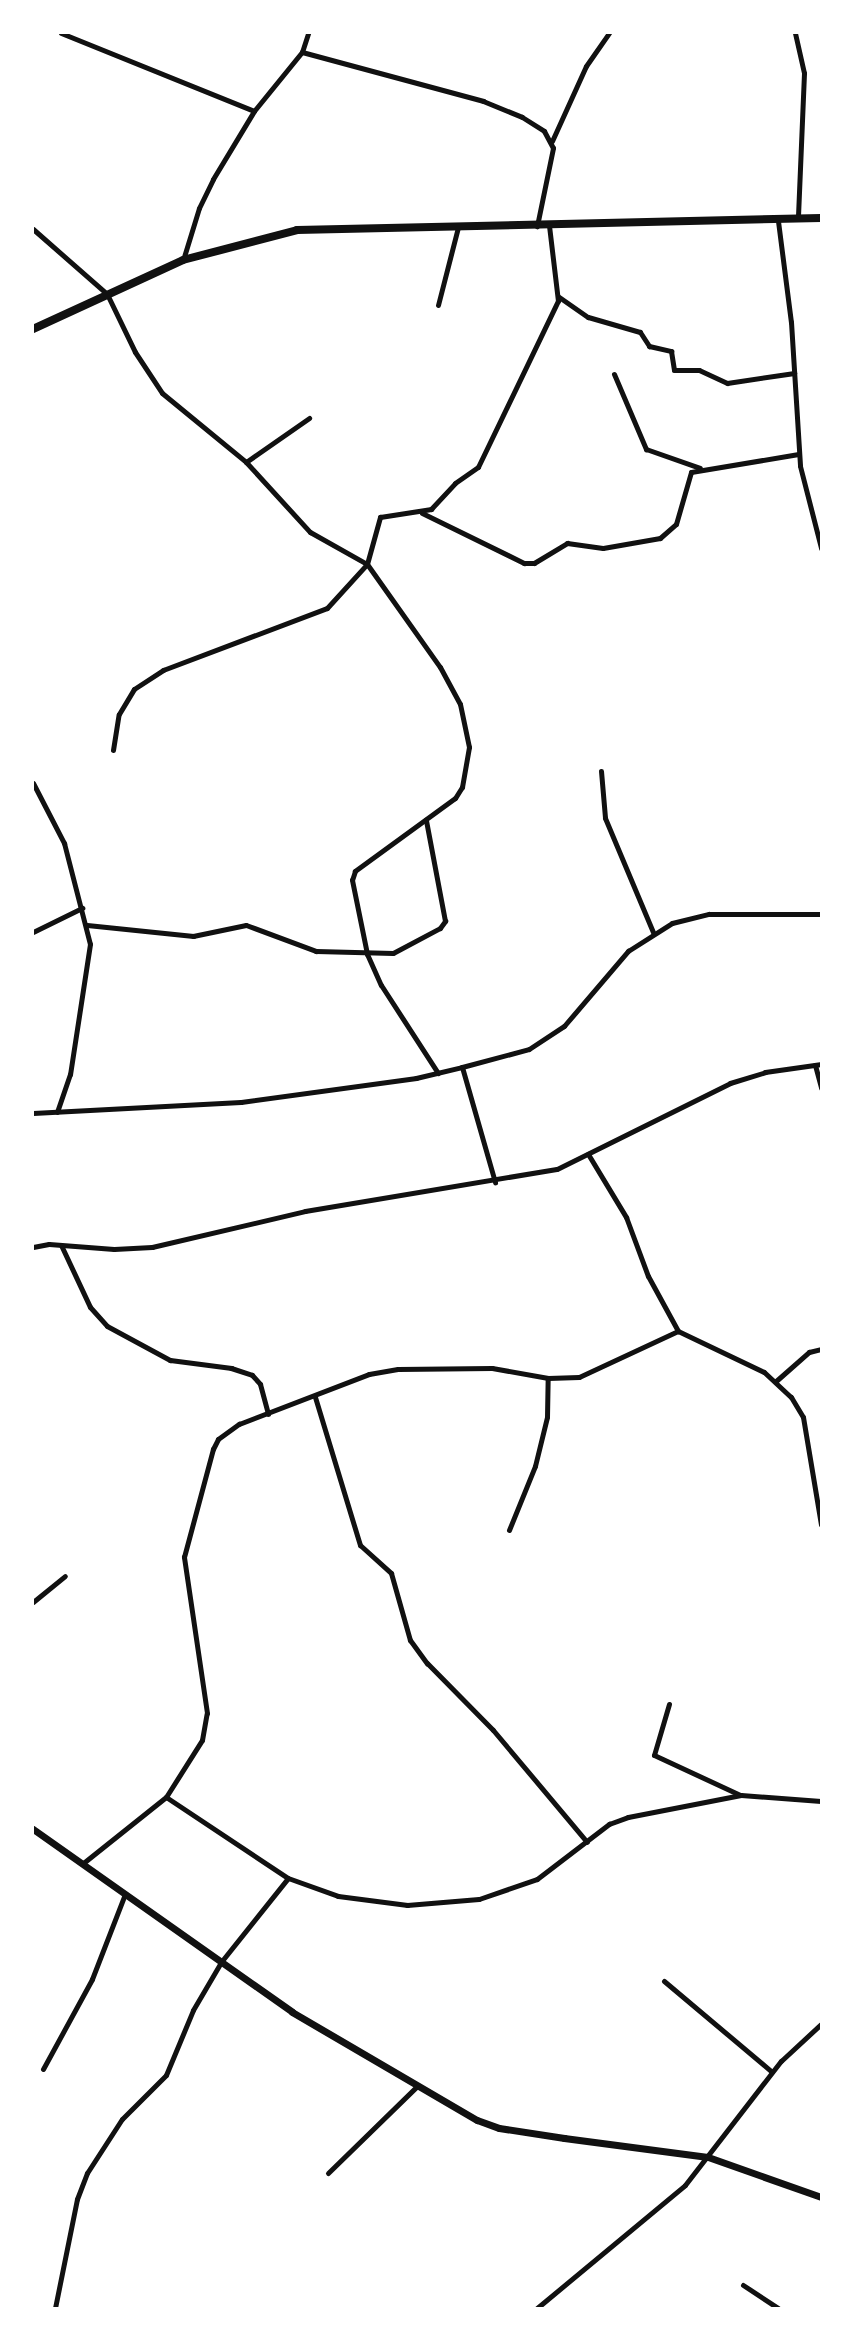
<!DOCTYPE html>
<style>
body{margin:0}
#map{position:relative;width:854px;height:2341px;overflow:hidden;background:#fff;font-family:"Varela Round",sans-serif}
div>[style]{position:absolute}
.minor>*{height:5px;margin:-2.5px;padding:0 2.5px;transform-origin:2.5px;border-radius:2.5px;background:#111}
.tertiary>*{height:7px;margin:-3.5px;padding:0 3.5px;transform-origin:3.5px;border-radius:3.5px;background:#111}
.secondary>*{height:8px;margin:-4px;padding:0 4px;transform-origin:4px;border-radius:4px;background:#111}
span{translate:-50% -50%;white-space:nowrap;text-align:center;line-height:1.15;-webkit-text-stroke:6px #fff;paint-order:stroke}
.frame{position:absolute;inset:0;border:34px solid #fff;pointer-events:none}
</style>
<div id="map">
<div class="minor">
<i style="left:61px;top:33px;width:208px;rotate:22deg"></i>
<i style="left:795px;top:33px;width:41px;rotate:77.3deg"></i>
<i style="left:804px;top:73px;width:146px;rotate:92.4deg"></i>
<i style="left:302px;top:52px;width:20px;rotate:-72deg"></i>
<i style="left:552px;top:141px;width:82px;rotate:-65.6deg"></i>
<i style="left:586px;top:66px;width:40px;rotate:-55.1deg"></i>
<i style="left:778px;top:221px;width:102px;rotate:82.7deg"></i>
<i style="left:791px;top:322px;width:144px;rotate:86.4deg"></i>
<i style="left:800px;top:466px;width:85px;rotate:75.6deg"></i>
<i style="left:33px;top:229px;width:98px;rotate:41.3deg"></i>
<i style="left:107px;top:294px;width:64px;rotate:64.2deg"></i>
<i style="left:135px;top:352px;width:49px;rotate:56.6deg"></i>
<i style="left:162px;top:393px;width:109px;rotate:39.4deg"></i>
<i style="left:246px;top:462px;width:95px;rotate:47.6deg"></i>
<i style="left:310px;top:532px;width:65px;rotate:29.3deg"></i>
<i style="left:367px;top:564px;width:126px;rotate:54.7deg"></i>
<i style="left:440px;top:667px;width:42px;rotate:61.6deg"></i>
<i style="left:460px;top:704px;width:44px;rotate:78.2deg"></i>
<i style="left:469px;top:747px;width:41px;rotate:99.9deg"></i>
<i style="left:462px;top:787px;width:13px;rotate:122deg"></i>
<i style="left:455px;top:798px;width:124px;rotate:143.9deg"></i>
<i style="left:355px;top:871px;width:9px;rotate:108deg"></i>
<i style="left:352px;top:880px;width:76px;rotate:78.5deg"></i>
<i style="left:367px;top:954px;width:34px;rotate:66deg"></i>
<i style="left:381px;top:985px;width:105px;rotate:57.1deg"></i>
<i style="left:183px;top:260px;width:54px;rotate:-72.9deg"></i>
<i style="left:199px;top:208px;width:32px;rotate:-64deg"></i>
<i style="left:213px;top:179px;width:79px;rotate:-58.9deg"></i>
<i style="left:254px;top:111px;width:76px;rotate:-50.9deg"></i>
<i style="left:302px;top:52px;width:188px;rotate:15.1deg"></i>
<i style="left:483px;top:101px;width:42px;rotate:22.3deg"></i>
<i style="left:522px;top:117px;width:26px;rotate:32deg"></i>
<i style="left:544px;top:131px;width:19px;rotate:62deg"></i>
<i style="left:553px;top:148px;width:80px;rotate:101.6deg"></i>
<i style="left:559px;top:297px;width:35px;rotate:35deg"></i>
<i style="left:588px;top:317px;width:54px;rotate:16.1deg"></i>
<i style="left:640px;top:332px;width:17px;rotate:57deg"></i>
<i style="left:649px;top:346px;width:23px;rotate:13deg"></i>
<i style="left:671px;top:351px;width:19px;rotate:81deg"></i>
<i style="left:674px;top:370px;width:25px"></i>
<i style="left:699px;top:370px;width:31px;rotate:25deg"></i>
<i style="left:727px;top:383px;width:68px;rotate:-8.5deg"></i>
<i style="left:438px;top:305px;width:81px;rotate:-75.6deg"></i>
<i style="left:614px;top:374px;width:82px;rotate:66.9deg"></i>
<i style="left:646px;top:449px;width:57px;rotate:19.4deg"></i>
<i style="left:246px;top:462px;width:77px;rotate:-34.9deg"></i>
<i style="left:422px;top:513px;width:114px;rotate:26.1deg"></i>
<i style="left:524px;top:563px;width:10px"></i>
<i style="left:534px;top:563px;width:39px;rotate:-31deg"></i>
<i style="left:567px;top:543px;width:36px;rotate:8deg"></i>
<i style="left:603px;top:548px;width:58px;rotate:-10deg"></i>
<i style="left:660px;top:538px;width:21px;rotate:-41deg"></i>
<i style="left:676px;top:524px;width:54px;rotate:-73.9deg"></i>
<i style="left:691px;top:472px;width:109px;rotate:-9.5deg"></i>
<i style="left:113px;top:750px;width:36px;rotate:-81deg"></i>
<i style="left:119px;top:714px;width:29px;rotate:-59deg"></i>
<i style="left:134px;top:689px;width:35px;rotate:-33deg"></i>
<i style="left:163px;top:670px;width:175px;rotate:-20.7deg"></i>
<i style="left:327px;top:608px;width:59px;rotate:-47.7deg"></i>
<i style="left:367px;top:564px;width:49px;rotate:-74.5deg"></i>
<i style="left:380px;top:517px;width:52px;rotate:-8.9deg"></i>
<i style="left:431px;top:509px;width:35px;rotate:-47deg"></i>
<i style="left:455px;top:483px;width:28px;rotate:-35deg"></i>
<i style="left:478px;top:467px;width:184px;rotate:-64.3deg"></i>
<i style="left:558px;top:301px;width:76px;rotate:-96.8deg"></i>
<i style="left:601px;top:771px;width:47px;rotate:85.1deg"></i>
<i style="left:605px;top:818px;width:124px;rotate:67.2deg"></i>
<i style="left:33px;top:783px;width:68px;rotate:62.7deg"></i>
<i style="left:64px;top:843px;width:104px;rotate:75.6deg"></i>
<i style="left:90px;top:944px;width:132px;rotate:98.7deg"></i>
<i style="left:70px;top:1074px;width:40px;rotate:108.9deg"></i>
<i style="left:87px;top:925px;width:107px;rotate:5.9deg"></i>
<i style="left:193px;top:936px;width:54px;rotate:-11.7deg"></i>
<i style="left:246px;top:925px;width:75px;rotate:20.4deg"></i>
<i style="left:316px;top:951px;width:77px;rotate:1.5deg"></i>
<i style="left:393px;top:953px;width:53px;rotate:-28deg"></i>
<i style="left:440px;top:928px;width:9px;rotate:-54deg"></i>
<i style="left:445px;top:921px;width:103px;rotate:-100.7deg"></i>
<i style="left:33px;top:932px;width:55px;rotate:-26.1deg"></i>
<i style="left:815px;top:1065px;width:24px;rotate:75deg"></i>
<i style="left:462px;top:1067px;width:120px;rotate:74deg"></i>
<i style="left:33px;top:1113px;width:208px;rotate:-3deg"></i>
<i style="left:241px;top:1102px;width:177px;rotate:-7.8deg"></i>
<i style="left:416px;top:1078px;width:47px;rotate:-13.4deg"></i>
<i style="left:462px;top:1067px;width:69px;rotate:-15deg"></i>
<i style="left:529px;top:1049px;width:42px;rotate:-33.3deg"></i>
<i style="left:564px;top:1026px;width:99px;rotate:-49.5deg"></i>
<i style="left:628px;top:951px;width:52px;rotate:-32.5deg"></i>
<i style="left:672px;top:923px;width:38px;rotate:-14deg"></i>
<i style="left:709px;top:914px;width:112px"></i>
<i style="left:588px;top:1154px;width:74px;rotate:58.9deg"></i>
<i style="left:626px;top:1217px;width:63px;rotate:69.6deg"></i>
<i style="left:648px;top:1276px;width:63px;rotate:61.4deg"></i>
<i style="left:61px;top:1245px;width:68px;rotate:64.9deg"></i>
<i style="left:90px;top:1307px;width:25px;rotate:48deg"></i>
<i style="left:107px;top:1326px;width:72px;rotate:28.4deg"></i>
<i style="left:170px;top:1360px;width:62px;rotate:7.5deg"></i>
<i style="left:231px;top:1368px;width:22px;rotate:18deg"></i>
<i style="left:252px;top:1375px;width:12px;rotate:48deg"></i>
<i style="left:260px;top:1384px;width:31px;rotate:75deg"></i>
<i style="left:33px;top:1247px;width:16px;rotate:-11deg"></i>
<i style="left:49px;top:1244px;width:65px;rotate:4.4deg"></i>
<i style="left:114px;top:1249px;width:38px;rotate:-3deg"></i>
<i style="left:152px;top:1247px;width:157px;rotate:-13.2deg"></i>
<i style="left:305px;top:1211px;width:255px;rotate:-9.5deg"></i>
<i style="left:557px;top:1169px;width:193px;rotate:-26.4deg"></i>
<i style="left:730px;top:1083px;width:37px;rotate:-17deg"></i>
<i style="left:765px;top:1072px;width:57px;rotate:-8.1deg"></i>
<i style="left:776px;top:1381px;width:44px;rotate:-41.3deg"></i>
<i style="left:809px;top:1352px;width:12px;rotate:-14deg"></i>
<i style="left:315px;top:1397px;width:155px;rotate:73.1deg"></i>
<i style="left:360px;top:1545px;width:42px;rotate:42.1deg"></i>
<i style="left:391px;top:1573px;width:70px;rotate:74.2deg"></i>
<i style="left:410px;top:1640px;width:29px;rotate:54deg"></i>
<i style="left:427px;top:1663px;width:94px;rotate:45.4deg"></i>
<i style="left:493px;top:1730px;width:146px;rotate:50deg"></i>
<i style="left:509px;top:1530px;width:69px;rotate:-67.9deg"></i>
<i style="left:535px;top:1466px;width:50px;rotate:-76.2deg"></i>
<i style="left:547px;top:1417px;width:39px;rotate:-89deg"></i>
<i style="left:33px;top:1602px;width:41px;rotate:-39.1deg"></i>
<i style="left:669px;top:1704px;width:53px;rotate:106.4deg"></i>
<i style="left:654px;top:1755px;width:95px;rotate:24.9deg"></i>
<i style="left:166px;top:1797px;width:146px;rotate:33.6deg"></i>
<i style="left:288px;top:1878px;width:53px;rotate:19.8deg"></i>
<i style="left:338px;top:1896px;width:70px;rotate:7.4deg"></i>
<i style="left:407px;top:1905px;width:72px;rotate:-4.8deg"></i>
<i style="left:479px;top:1899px;width:61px;rotate:-19deg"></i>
<i style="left:537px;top:1879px;width:91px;rotate:-37.4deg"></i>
<i style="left:609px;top:1824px;width:20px;rotate:-20deg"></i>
<i style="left:628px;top:1817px;width:115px;rotate:-11deg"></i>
<i style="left:741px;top:1795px;width:80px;rotate:4.3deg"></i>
<i style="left:82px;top:1864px;width:107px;rotate:-38.6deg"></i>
<i style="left:166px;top:1797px;width:67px;rotate:-57.7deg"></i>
<i style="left:202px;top:1740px;width:27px;rotate:-80deg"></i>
<i style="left:207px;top:1713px;width:158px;rotate:-98.4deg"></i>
<i style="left:184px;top:1557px;width:112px;rotate:-75deg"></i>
<i style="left:213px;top:1449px;width:11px;rotate:-63deg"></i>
<i style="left:218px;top:1439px;width:26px;rotate:-36deg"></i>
<i style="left:239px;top:1424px;width:139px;rotate:-21deg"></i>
<i style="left:369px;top:1374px;width:29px;rotate:-10deg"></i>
<i style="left:398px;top:1369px;width:94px;rotate:-0.6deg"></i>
<i style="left:492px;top:1368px;width:57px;rotate:10.1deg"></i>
<i style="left:548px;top:1378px;width:31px;rotate:-2deg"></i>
<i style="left:579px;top:1377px;width:109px;rotate:-24.9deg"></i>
<i style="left:678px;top:1331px;width:95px;rotate:25.5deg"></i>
<i style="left:764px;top:1372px;width:37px;rotate:43deg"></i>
<i style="left:791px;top:1397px;width:23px;rotate:59deg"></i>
<i style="left:803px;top:1417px;width:109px;rotate:80.5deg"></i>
<i style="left:664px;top:1981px;width:141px;rotate:40.1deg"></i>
<i style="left:43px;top:2069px;width:102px;rotate:-61.4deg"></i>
<i style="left:92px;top:1979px;width:91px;rotate:-68.8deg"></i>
<i style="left:328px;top:2173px;width:123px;rotate:-44.3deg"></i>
<i style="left:743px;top:2285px;width:42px;rotate:33.3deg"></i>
<i style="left:55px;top:2308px;width:111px;rotate:-78.6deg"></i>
<i style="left:77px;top:2199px;width:28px;rotate:-69deg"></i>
<i style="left:87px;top:2173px;width:64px;rotate:-57.1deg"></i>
<i style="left:122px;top:2119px;width:62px;rotate:-45deg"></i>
<i style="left:166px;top:2075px;width:70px;rotate:-67.4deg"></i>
<i style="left:193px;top:2010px;width:56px;rotate:-59.7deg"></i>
<i style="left:221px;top:1962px;width:107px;rotate:-51.4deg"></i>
<i style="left:537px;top:2308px;width:192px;rotate:-39.7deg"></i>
<i style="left:685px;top:2185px;width:157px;rotate:-52.3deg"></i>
<i style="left:781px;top:2061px;width:54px;rotate:-42.8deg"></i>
</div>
<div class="tertiary">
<i style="left:33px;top:1829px;width:317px;rotate:35.2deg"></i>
<i style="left:292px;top:2012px;width:214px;rotate:30.3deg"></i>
<i style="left:477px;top:2120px;width:23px;rotate:20deg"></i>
<i style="left:499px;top:2128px;width:66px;rotate:8.7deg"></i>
<i style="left:564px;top:2138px;width:145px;rotate:7.5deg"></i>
<i style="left:708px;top:2157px;width:120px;rotate:19.5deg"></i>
</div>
<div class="secondary">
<i style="left:33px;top:329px;width:165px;rotate:-24.7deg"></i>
<i style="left:183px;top:260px;width:118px;rotate:-14.7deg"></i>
<i style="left:297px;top:230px;width:524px;rotate:-1.31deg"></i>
</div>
<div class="frame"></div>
</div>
